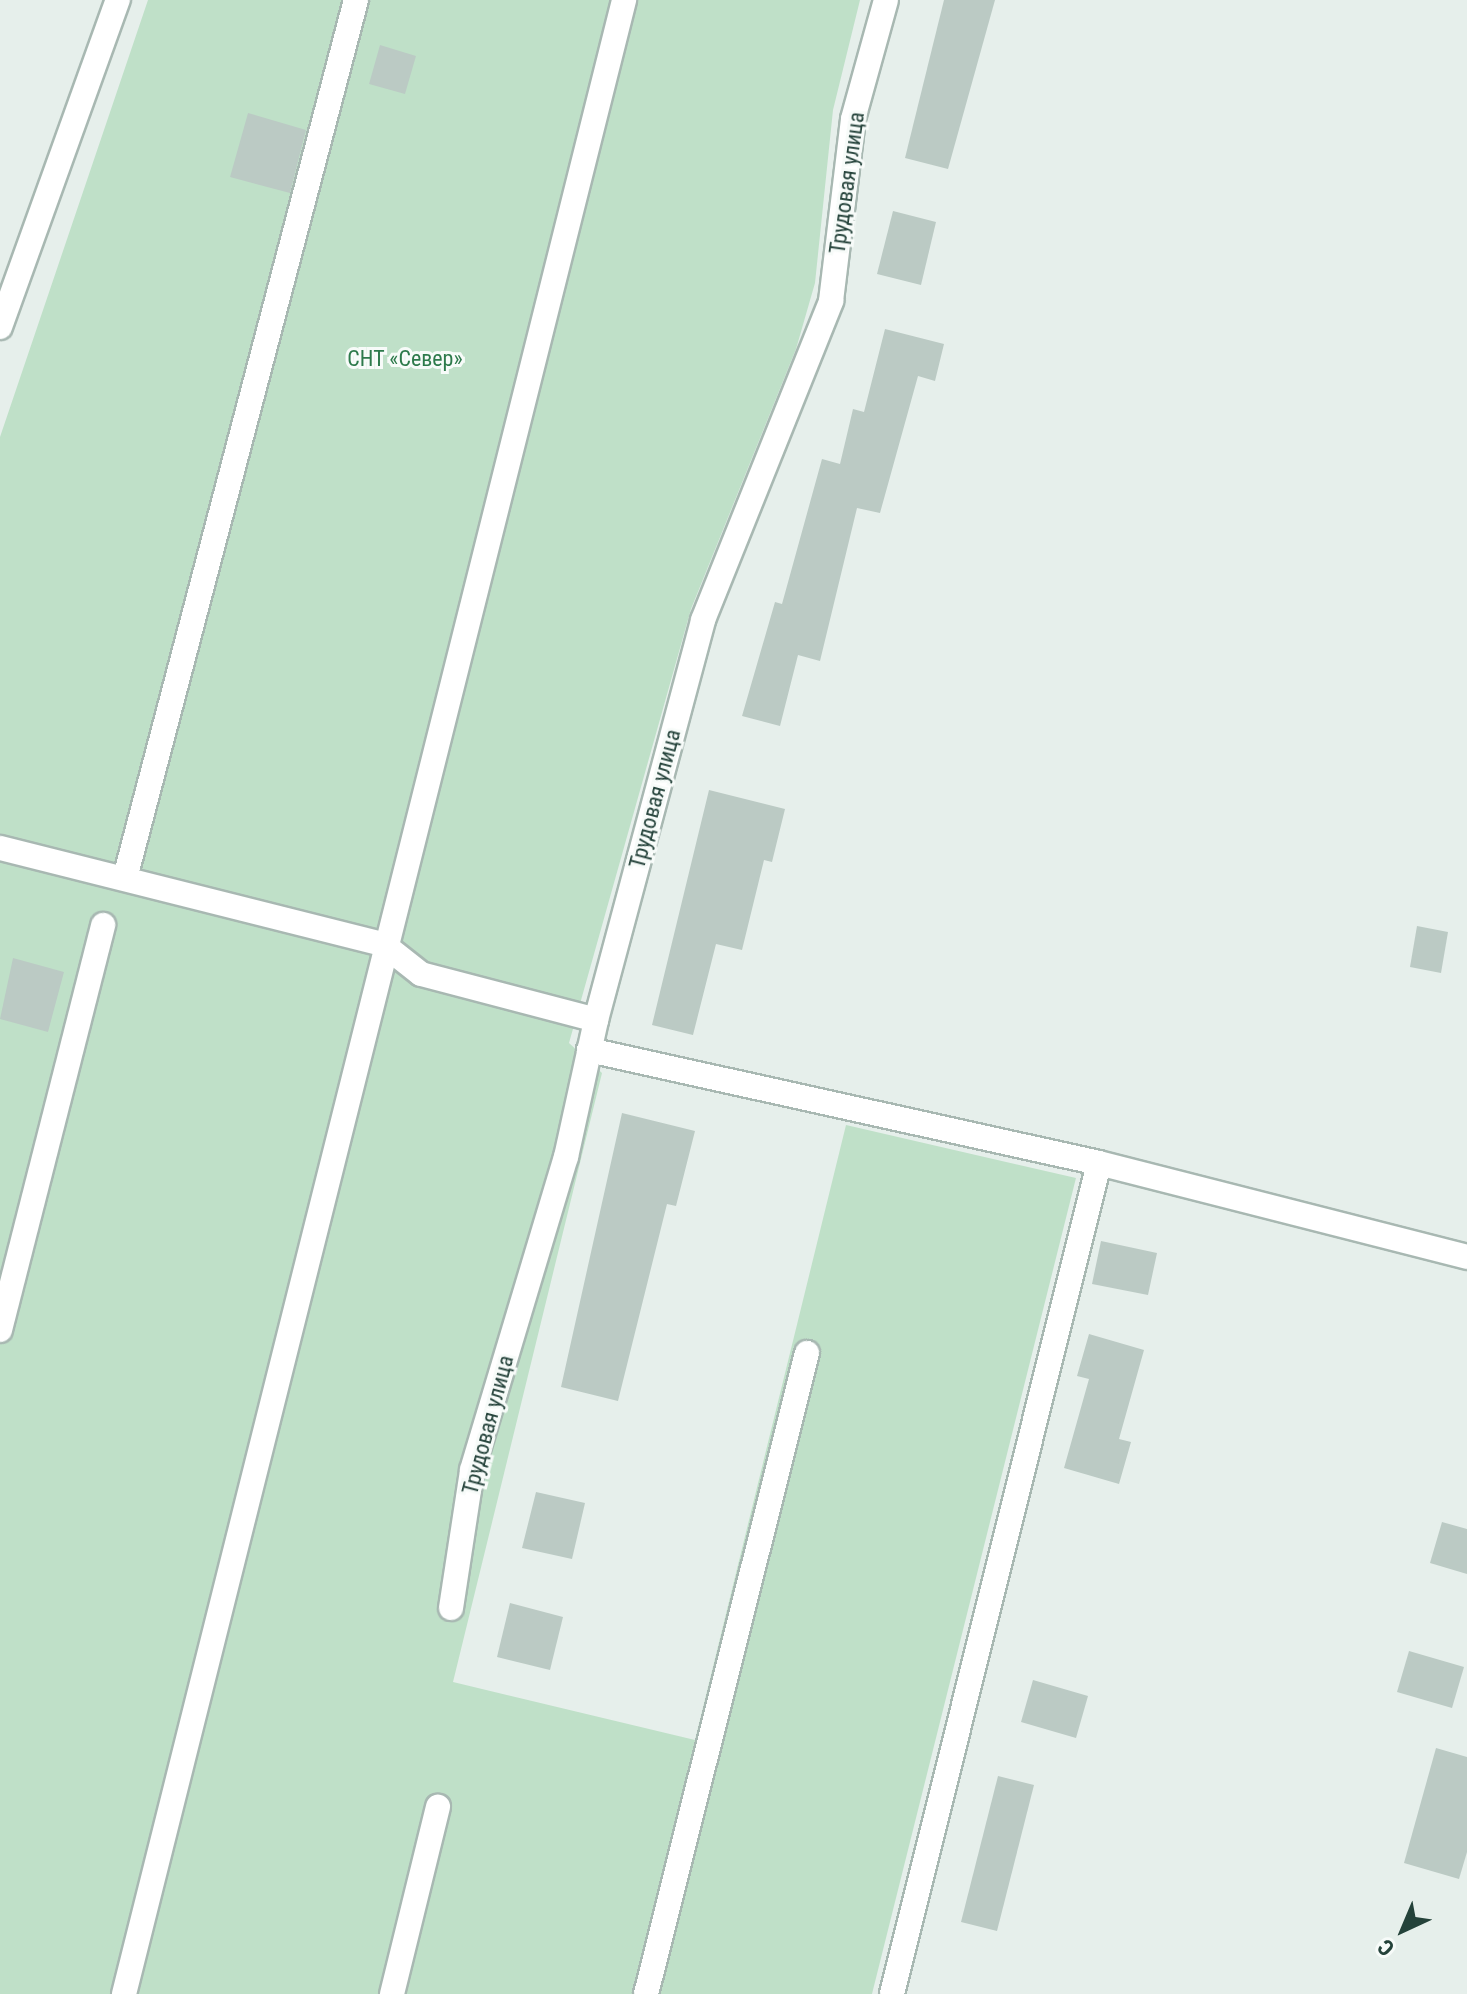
<!DOCTYPE html>
<meta charset="utf-8">
<style>
body{margin:0}
#map{position:relative;width:1467px;height:1994px;overflow:hidden;background:#e6efeb;font-family:"Roboto Condensed",sans-serif}
div>[style]{position:absolute}
.green>*{inset:0;background:#bfe0c8}
.building>*{inset:0;background:#bbcac4}
.roads{filter:drop-shadow(2px 0 #a8b8b2) drop-shadow(-2px 0 #a8b8b2) drop-shadow(0 2px #a8b8b2) drop-shadow(0 -2px #a8b8b2)}
.minor>*{height:24px;margin:-12px;padding:0 12px;transform-origin:12px;border-radius:12px;background:#fff}
span{translate:-50% -50%;white-space:nowrap;text-align:center;line-height:1.15;-webkit-text-stroke:6px #f7fbf9;paint-order:stroke}
.street-label{font-size:22px;color:#24423a}
.park-label{font-size:22px;color:#2d7a4b}
.north{position:absolute;left:1363px;top:1890px;width:80px;height:80px;-webkit-text-stroke:6px #f7fbf9;paint-order:stroke;rotate:224deg;font-size:22px;font-weight:700;line-height:32px;text-align:center;color:#24423a}
.north::after{content:'';display:block;margin:auto;width:28px;height:36px;background:#24423a;clip-path:polygon(50% 0,100% 100%,50% 72%,0 100%)}
</style>
<div id="map">
<div class="green">
<i style="clip-path:polygon(148px 0,860px 0,833px 110px,815px 283px,796px 349px,691px 609px,569px 1043px,602px 1073px,453px 1682px,695px 1740px,846px 1125px,1076px 1178px,872px 1994px,0 1994px,0 437px)"></i>
</div>
<div class="building">
<i style="clip-path:polygon(944px 0,995px 0,948px 169px,905px 158px)"></i>
<i style="clip-path:polygon(380px 45px,416px 56px,405px 94px,369px 84px)"></i>
<i style="clip-path:polygon(248px 113px,306px 130px,290px 193px,230px 177px)"></i>
<i style="clip-path:polygon(893px 211px,936px 222px,921px 285px,877px 274px)"></i>
<i style="clip-path:polygon(885px 329px,944px 344px,935px 381px,918px 376px,880px 513px,857px 508px,820px 661px,798px 655px,780px 726px,742px 716px,775px 602px,782px 604px,822px 459px,840px 464px,853px 409px,864px 412px)"></i>
<i style="clip-path:polygon(709px 790px,785px 809px,772px 862px,764px 860px,742px 950px,716px 944px,693px 1035px,652px 1025px)"></i>
<i style="clip-path:polygon(1417px 926px,1448px 932px,1441px 973px,1410px 967px)"></i>
<i style="clip-path:polygon(13px 958px,64px 972px,48px 1032px,0 1019px)"></i>
<i style="clip-path:polygon(622px 1113px,695px 1131px,676px 1206px,667px 1204px,618px 1401px,561px 1387px)"></i>
<i style="clip-path:polygon(1101px 1241px,1157px 1253px,1148px 1295px,1092px 1284px)"></i>
<i style="clip-path:polygon(1089px 1334px,1144px 1350px,1119px 1439px,1131px 1442px,1119px 1484px,1064px 1468px,1089px 1379px,1077px 1376px)"></i>
<i style="clip-path:polygon(536px 1492px,585px 1503px,572px 1559px,522px 1548px)"></i>
<i style="clip-path:polygon(1442px 1522px,1467px 1529px,1467px 1574px,1430px 1563px)"></i>
<i style="clip-path:polygon(510px 1603px,563px 1617px,550px 1670px,497px 1657px)"></i>
<i style="clip-path:polygon(1409px 1651px,1464px 1667px,1452px 1708px,1397px 1692px)"></i>
<i style="clip-path:polygon(1033px 1680px,1088px 1696px,1076px 1738px,1021px 1722px)"></i>
<i style="clip-path:polygon(1436px 1748px,1467px 1757px,1467px 1852px,1459px 1879px,1404px 1863px)"></i>
<i style="clip-path:polygon(998px 1776px,1034px 1785px,997px 1931px,961px 1922px)"></i>
</div>
<div class="roads">
<div class="minor">
<i style="left:0;top:327px;width:348px;rotate:-70.2deg"></i>
<i style="left:0;top:848px;width:395px;rotate:14.1deg"></i>
<i style="left:383px;top:944px;width:48px;rotate:38.3deg"></i>
<i style="left:421px;top:974px;width:181px;rotate:14.7deg"></i>
<i style="left:125px;top:878px;width:908px;rotate:-75.26deg"></i>
<i style="left:589px;top:1050px;width:522px;rotate:12.49deg"></i>
<i style="left:1099px;top:1163px;width:380px;rotate:14.3deg"></i>
<i style="left:0;top:1330px;width:418px;rotate:-75.7deg"></i>
<i style="left:451px;top:1608px;width:140px;rotate:-81.3deg"></i>
<i style="left:472px;top:1470px;width:327px;rotate:-73.3deg"></i>
<i style="left:566px;top:1157px;width:140px;rotate:-77.6deg"></i>
<i style="left:596px;top:1020px;width:414px;rotate:-75deg"></i>
<i style="left:703px;top:620px;width:344px;rotate:-68.1deg"></i>
<i style="left:831px;top:301px;width:183px;rotate:-83.1deg"></i>
<i style="left:853px;top:119px;width:123px;rotate:-74.5deg"></i>
<i style="left:124px;top:1994px;width:2056px;rotate:-75.92deg"></i>
<i style="left:392px;top:1994px;width:193px;rotate:-76.2deg"></i>
<i style="left:646px;top:1994px;width:661px;rotate:-75.9deg"></i>
<i style="left:892px;top:1994px;width:856px;rotate:-76.01deg"></i>
</div>
</div>
<div class="street-label">
<span style="left:847px;top:183px;rotate:-82deg">Трудовая улица</span>
<span style="left:655px;top:799px;rotate:-75deg">Трудовая улица</span>
<span style="left:488px;top:1425px;rotate:-75deg">Трудовая улица</span>
</div>
<div class="park-label">
<span style="left:405px;top:359px">СНТ «Север»</span>
</div>
<div class="north">С</div>
</div>
